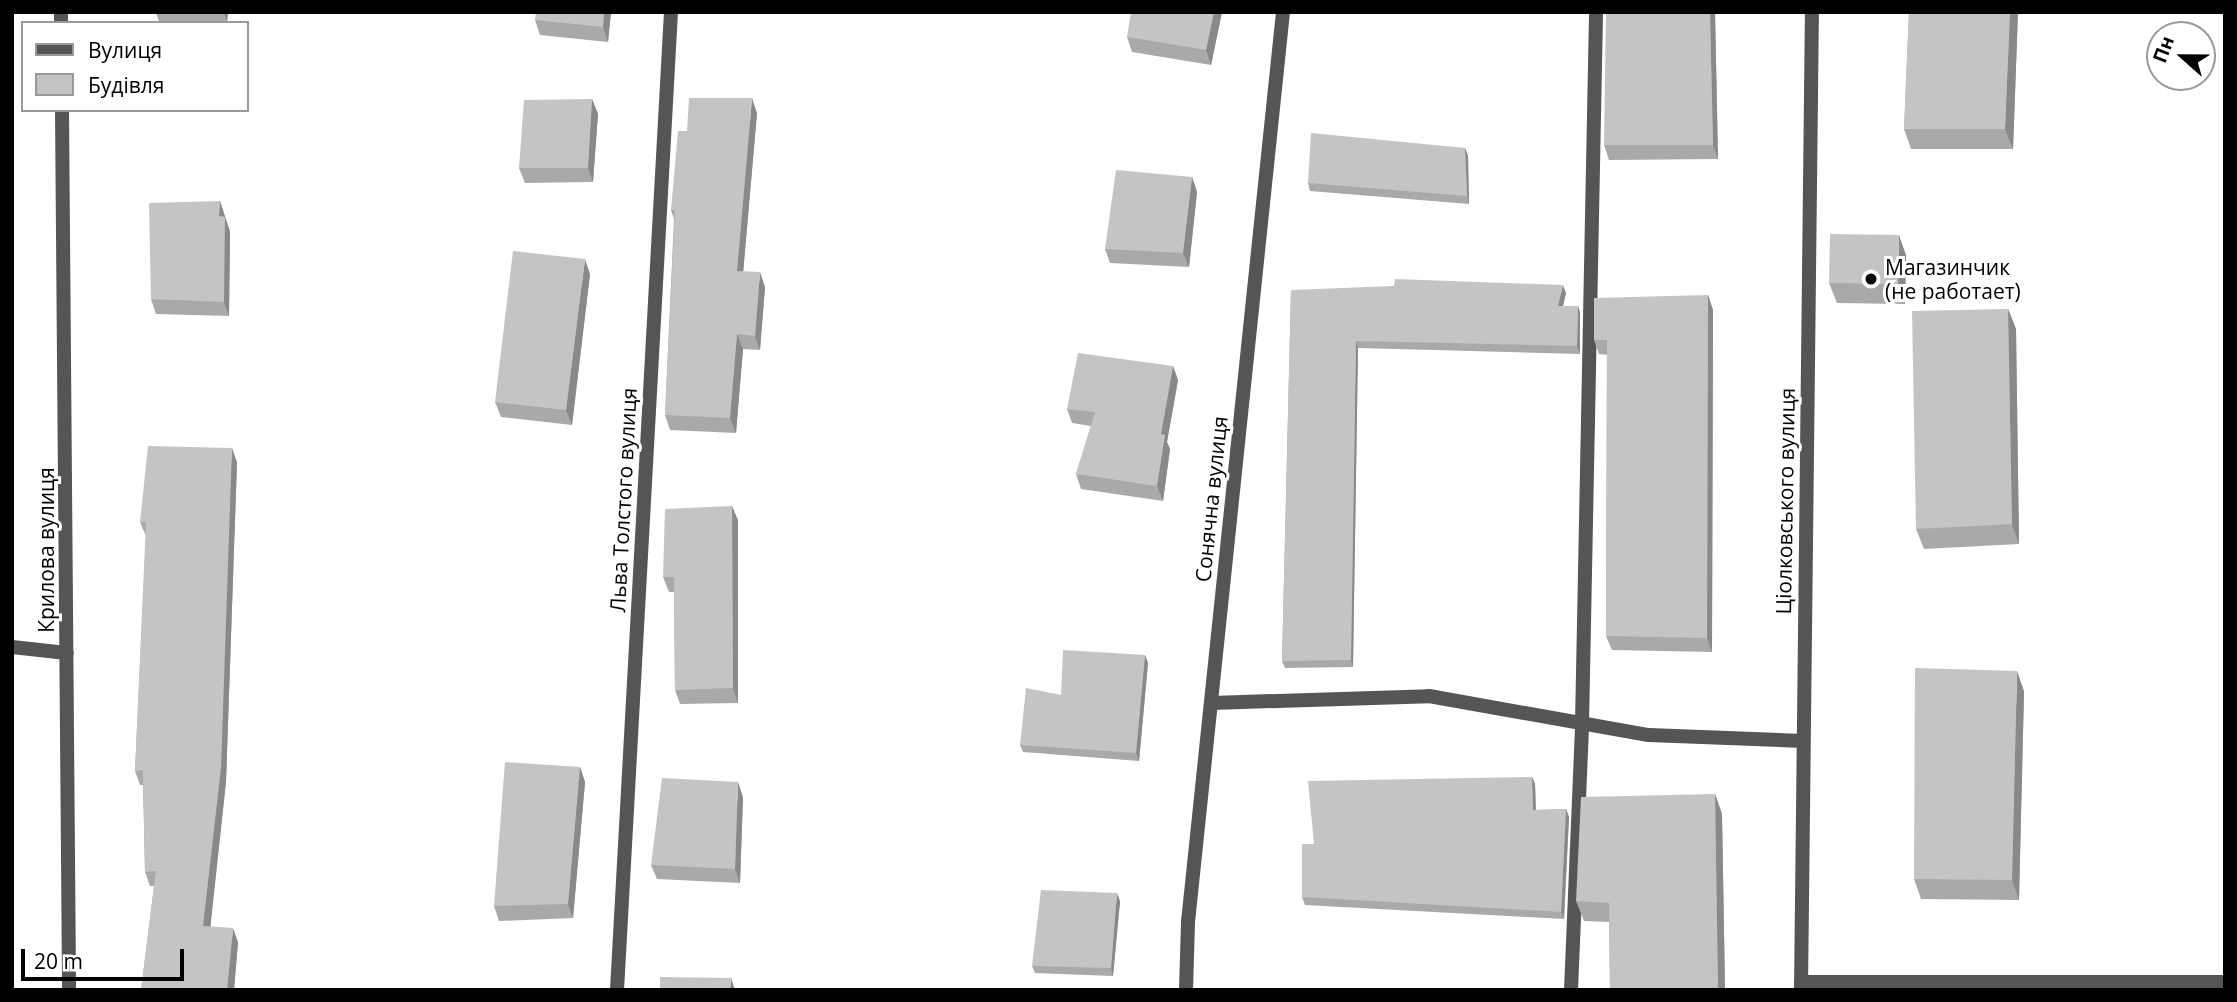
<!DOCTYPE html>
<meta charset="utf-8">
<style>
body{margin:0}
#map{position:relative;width:2237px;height:1002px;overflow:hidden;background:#fff;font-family:"Open Sans",sans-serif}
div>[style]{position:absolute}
.lane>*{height:14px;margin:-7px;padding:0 7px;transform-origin:7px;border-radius:7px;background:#555}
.street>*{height:14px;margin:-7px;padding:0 7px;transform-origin:7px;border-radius:7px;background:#555}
.wall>*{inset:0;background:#a9a9a9}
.shaded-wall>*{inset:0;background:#898989}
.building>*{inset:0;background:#c4c4c4}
.dots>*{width:19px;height:19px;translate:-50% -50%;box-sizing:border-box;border:4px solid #fff;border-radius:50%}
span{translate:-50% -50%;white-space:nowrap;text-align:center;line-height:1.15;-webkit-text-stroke:6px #fff;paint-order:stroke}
.poi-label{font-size:21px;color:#000}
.left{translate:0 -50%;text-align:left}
.street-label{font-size:21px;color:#000}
.frame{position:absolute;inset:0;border:14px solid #000;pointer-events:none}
.legend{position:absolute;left:21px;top:21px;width:228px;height:91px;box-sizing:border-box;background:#fff;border:2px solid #999;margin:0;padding:9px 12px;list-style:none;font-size:21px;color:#000}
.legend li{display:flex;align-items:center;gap:14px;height:35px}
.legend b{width:35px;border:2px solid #999}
.north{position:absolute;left:2146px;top:21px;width:70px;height:70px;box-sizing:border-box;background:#fff;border:2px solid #999;border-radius:50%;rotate:291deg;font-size:19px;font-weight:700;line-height:28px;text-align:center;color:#000}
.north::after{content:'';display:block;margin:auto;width:24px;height:32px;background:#000;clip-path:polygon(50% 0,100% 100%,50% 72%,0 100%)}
.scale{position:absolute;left:21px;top:949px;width:163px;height:32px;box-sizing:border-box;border:4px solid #000;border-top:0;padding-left:9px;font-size:21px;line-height:24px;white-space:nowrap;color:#000;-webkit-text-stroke:5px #fff;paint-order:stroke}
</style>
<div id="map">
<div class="lane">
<i style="left:12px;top:647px;width:55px;rotate:6.2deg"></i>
<i style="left:1211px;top:703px;width:218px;rotate:-1.8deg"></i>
<i style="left:1429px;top:696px;width:223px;rotate:10.1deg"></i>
<i style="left:1649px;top:735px;width:154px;rotate:2.2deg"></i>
<i style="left:1801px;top:982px;width:424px"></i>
<i style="left:1571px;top:990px;width:266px;rotate:-87.6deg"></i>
<i style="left:1582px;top:724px;width:712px;rotate:-88.87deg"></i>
</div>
<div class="street">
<i style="left:61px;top:12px;width:11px;rotate:90deg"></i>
<i style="left:62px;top:110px;width:880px;rotate:89.54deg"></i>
<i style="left:617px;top:990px;width:979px;rotate:-86.84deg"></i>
<i style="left:1186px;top:990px;width:68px;rotate:-88.3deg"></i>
<i style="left:1188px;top:922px;width:915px;rotate:-84.04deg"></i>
<i style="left:1801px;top:990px;width:978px;rotate:-89.36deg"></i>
</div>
<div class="wall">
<i style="clip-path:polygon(156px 12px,228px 12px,227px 22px,159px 22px)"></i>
<i style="clip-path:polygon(611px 12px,608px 42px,540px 35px,535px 20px)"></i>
<i style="clip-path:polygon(1222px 12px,1211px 65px,1132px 52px,1127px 37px)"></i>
<i style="clip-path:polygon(1715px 12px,1718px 159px,1609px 160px,1604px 145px)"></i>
<i style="clip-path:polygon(1909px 12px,2018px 12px,2013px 149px,1911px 149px,1904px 129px)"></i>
<i style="clip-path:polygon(592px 99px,598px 114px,593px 182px,525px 183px,519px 168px)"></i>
<i style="clip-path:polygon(757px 113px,743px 272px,765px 287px,760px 350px,743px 349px,736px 433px,670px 430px,665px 415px,674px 219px,671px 210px)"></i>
<i style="clip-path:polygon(1465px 148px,1468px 156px,1469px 204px,1310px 191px,1308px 183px)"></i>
<i style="clip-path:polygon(1192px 177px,1197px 192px,1189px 267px,1110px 263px,1105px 249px)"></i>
<i style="clip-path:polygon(220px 201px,230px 232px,229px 316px,156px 314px,151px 299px)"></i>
<i style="clip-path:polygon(1906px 255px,1905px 304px,1837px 303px,1829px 283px)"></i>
<i style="clip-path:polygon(590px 274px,572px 425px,501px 417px,495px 402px)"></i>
<i style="clip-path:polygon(1291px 290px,1566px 293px,1563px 306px,1578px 306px,1580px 313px,1580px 354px,1358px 348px,1353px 667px,1285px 668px,1282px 661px)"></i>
<i style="clip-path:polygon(1708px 295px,1713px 310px,1712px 652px,1612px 650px,1606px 636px,1607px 355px,1599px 354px,1594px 340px)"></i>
<i style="clip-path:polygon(2008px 309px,2016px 329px,2019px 544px,1924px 549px,1916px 529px)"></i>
<i style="clip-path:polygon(1173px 366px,1178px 380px,1167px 442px,1170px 449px,1163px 501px,1081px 489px,1076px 474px,1091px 426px,1072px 423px,1067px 409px)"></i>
<i style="clip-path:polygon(237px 462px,226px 782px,210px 926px,238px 942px,234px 990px,141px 990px,154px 886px,150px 886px,145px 872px,143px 785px,140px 785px,135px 771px,146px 536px,140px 522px)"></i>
<i style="clip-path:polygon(738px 520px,738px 703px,680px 704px,675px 690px,674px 592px,669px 592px,663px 577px)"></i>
<i style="clip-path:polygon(1145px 655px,1148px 663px,1139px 761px,1023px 752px,1020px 745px,1061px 695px)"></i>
<i style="clip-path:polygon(2024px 691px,2019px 900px,1921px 899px,1914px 879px)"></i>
<i style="clip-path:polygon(580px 767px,585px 782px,573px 918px,499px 921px,494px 906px)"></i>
<i style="clip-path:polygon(1532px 777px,1535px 784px,1536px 810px,1566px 809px,1569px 817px,1564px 919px,1305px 905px,1302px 897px,1314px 844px)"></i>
<i style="clip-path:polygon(1715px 794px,1722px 814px,1725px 990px,1610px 990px,1609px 922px,1584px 921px,1576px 901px)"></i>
<i style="clip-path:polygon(743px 797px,740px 883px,657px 879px,651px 865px)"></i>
<i style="clip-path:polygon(1120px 901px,1113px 976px,1035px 973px,1032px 966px)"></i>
</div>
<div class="shaded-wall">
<i style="clip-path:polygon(224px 12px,228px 12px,227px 22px)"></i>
<i style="clip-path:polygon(604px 12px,611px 12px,608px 42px,603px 27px)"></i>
<i style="clip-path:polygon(1214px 12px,1222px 12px,1211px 65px,1206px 50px)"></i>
<i style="clip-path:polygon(1710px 12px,1715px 12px,1718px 159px,1713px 145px)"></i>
<i style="clip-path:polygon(2010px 12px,2018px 12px,2013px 149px,2005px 129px)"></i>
<i style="clip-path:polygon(752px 98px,757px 113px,742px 286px,737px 271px)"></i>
<i style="clip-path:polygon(592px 99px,598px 114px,593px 182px,588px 168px)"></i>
<i style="clip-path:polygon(1465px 148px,1468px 156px,1469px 204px,1467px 196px)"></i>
<i style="clip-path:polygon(1192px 177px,1197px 192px,1189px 267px,1183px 253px)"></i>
<i style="clip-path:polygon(220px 201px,230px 232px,229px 316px,224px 302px,219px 216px)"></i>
<i style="clip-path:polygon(1899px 235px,1906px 255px,1905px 304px,1898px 284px)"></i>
<i style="clip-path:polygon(585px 259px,590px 274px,572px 425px,566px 410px)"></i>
<i style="clip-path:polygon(760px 272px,765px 287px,760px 350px,755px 336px)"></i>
<i style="clip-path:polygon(1563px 285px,1566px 293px,1561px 314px,1558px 306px)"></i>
<i style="clip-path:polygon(1708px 295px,1713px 310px,1712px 652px,1707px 638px)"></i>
<i style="clip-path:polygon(1578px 306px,1580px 313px,1580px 354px,1577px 346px)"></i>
<i style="clip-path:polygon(2008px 309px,2016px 329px,2019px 544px,2012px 524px)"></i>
<i style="clip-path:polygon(737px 334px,743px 349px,736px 433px,730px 418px)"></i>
<i style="clip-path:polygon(1356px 341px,1358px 348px,1353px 667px,1351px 660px)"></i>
<i style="clip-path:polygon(1173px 366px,1178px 380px,1167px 442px,1170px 449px,1163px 501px,1157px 486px,1161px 434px)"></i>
<i style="clip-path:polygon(232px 448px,237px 462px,226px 782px,209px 940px,203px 926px)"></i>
<i style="clip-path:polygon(732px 506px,738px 520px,738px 703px,733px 688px)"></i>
<i style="clip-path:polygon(1145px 655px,1148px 663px,1139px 761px,1136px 753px)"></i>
<i style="clip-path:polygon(2017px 671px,2024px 691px,2019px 900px,2012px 880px)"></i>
<i style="clip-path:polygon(580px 767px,585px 782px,573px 918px,568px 904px)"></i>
<i style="clip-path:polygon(1532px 777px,1535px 784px,1536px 818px,1533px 810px)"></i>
<i style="clip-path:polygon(738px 782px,743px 797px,740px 883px,735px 869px)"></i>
<i style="clip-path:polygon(1715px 794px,1722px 814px,1725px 990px,1718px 990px)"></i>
<i style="clip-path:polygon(1566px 809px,1569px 817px,1564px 919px,1561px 912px)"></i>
<i style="clip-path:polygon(1117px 893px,1120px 901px,1113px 976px,1111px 968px)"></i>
<i style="clip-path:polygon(233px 928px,238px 942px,234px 990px,227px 990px)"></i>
<i style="clip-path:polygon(731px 978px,735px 990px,730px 990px)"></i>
</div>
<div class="building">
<i style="clip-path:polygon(536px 12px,604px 12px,603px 27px,535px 20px)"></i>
<i style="clip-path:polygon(1131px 12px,1214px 12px,1206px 50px,1127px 37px)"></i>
<i style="clip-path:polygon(1606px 12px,1710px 12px,1713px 145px,1604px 145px)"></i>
<i style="clip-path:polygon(1909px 12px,2010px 12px,2005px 129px,1904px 129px)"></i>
<i style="clip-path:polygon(689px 98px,752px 98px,737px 271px,760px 272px,755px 336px,737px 334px,730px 418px,665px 415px,675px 210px,671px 210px,678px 131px,687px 131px)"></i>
<i style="clip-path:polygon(592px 99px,588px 168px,519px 168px,524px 100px)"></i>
<i style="clip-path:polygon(1311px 133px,1465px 148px,1467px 196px,1308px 183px)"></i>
<i style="clip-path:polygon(1116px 170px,1192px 177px,1183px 253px,1105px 249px)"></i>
<i style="clip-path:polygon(220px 201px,219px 216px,225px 217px,224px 302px,151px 299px,149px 203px)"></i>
<i style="clip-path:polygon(1830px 234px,1899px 235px,1898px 284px,1829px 283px)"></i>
<i style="clip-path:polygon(513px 251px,585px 259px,566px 410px,495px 402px)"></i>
<i style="clip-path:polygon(1395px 279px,1563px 285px,1558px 306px,1578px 306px,1577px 346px,1356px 341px,1351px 660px,1282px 661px,1291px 290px,1394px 286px)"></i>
<i style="clip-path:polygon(1708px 295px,1707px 638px,1606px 636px,1607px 340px,1594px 340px,1594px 298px)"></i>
<i style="clip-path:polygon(2008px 309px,2012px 524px,1916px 529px,1912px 311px)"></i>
<i style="clip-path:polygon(1078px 353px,1173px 366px,1161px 434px,1165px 435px,1157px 486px,1076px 474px,1095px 412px,1067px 409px)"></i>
<i style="clip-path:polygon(148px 446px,232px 448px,221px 768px,203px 926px,233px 928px,227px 990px,141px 990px,156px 871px,145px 872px,143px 770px,135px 771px,146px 522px,140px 522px)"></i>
<i style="clip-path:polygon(732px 506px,733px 688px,675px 690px,674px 577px,663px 577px,665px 509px)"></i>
<i style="clip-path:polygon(1063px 650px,1145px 655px,1136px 753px,1020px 745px,1026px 688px,1061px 695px)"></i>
<i style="clip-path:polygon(1915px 668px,2017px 671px,2012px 880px,1914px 879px)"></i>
<i style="clip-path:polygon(505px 762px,580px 767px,568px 904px,494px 906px)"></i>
<i style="clip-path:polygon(1532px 777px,1533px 810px,1566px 809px,1561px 912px,1302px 897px,1302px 844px,1314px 844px,1308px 781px)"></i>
<i style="clip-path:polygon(662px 778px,738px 782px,735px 869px,651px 865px)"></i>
<i style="clip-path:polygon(1715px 794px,1718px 990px,1610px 990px,1609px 903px,1576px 901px,1581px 797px)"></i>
<i style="clip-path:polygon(1041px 890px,1117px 893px,1111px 968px,1032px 966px)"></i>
<i style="clip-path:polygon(660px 977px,731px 978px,730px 990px,660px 990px)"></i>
</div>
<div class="dots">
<i style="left:1871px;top:279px;background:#000"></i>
</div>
<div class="poi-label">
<span class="left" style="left:1885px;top:279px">Магазинчик<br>(не работает)</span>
</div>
<div class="street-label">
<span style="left:1211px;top:499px;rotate:-84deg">Сонячна вулиця</span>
<span style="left:623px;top:500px;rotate:-87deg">Льва Толстого вулиця</span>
<span style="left:1785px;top:501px;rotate:-89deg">Ціолковського вулиця</span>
<span style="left:46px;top:550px;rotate:-90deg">Крилова вулиця</span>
</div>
<div class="frame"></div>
<ul class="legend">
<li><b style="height:9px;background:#555"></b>Вулиця</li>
<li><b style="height:19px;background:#c4c4c4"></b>Будівля</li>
</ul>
<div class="north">Пн</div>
<div class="scale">20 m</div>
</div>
